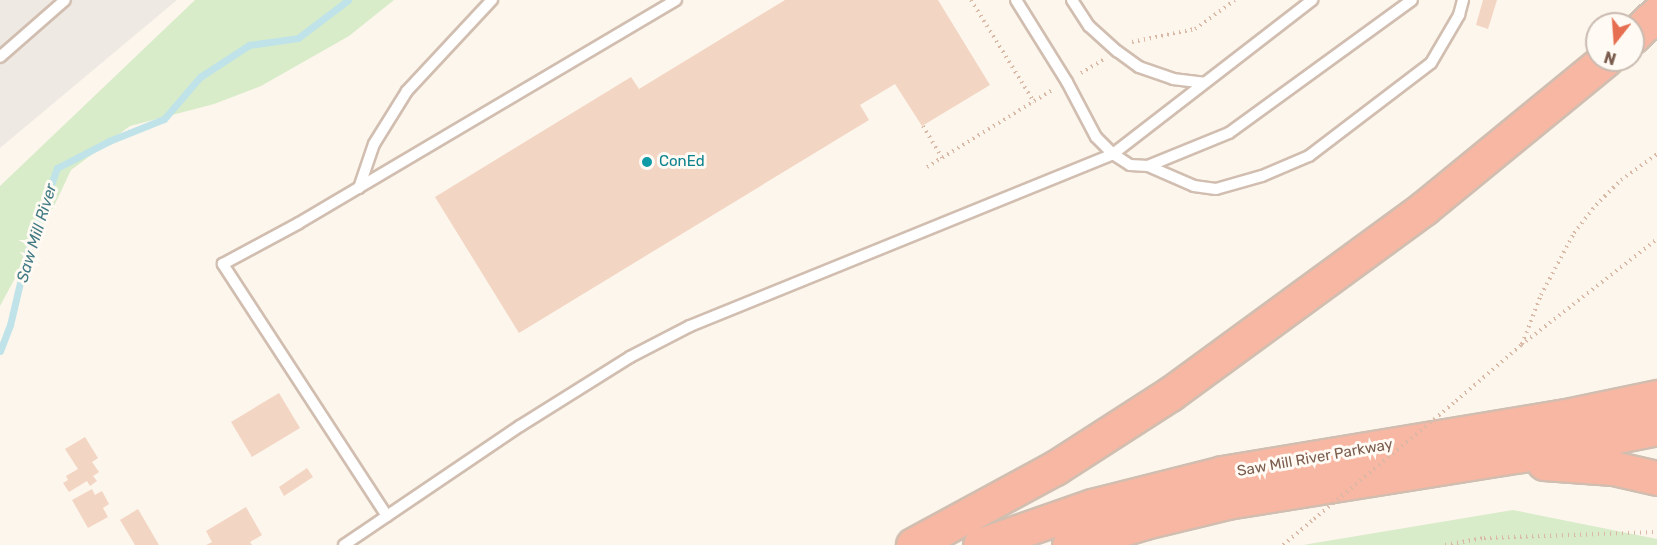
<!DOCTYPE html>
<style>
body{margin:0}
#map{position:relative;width:1657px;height:545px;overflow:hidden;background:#fdf6ec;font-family:Rubik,sans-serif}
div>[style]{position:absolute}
.industrial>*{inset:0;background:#efe9e4}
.green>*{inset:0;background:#d8ecc9}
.stream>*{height:7px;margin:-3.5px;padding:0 3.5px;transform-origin:3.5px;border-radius:3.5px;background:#bfe3e8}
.building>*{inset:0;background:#f3d5c3}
.path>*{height:4px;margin-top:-2px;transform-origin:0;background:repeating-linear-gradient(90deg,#d9b8a5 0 1.5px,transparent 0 6px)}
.roads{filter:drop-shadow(2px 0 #d1beb0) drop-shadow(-2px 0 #d1beb0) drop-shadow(0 2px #d1beb0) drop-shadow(0 -2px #d1beb0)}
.lane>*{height:10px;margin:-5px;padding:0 5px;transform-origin:5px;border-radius:5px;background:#fff}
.highway>*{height:33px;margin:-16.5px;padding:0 16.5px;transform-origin:16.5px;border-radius:16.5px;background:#f7b7a3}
.path-bridge>*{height:4px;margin-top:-2px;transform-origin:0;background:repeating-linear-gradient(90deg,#d9b8a5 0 1.5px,transparent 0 6px)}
.dots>*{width:16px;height:16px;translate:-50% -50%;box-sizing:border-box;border:3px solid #fffaf3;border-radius:50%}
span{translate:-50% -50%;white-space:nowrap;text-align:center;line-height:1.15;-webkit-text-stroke:6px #fffaf3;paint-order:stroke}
.culture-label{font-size:15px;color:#0d838f}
.left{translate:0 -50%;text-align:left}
.street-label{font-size:15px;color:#7a5c4d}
.water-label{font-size:16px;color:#437c86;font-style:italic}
.north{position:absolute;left:1585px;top:12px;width:60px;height:60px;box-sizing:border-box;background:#fffaf3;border:2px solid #cabbb1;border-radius:50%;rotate:197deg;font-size:16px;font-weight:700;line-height:24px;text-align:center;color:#7a5c4d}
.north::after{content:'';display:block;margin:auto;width:21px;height:27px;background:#e76f51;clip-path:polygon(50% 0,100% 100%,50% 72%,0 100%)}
</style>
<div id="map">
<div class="industrial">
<i style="clip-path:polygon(0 0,177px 0,0 148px)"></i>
</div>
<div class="green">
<i style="clip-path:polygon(195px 0,394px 0,349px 36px,261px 86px,214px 104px,130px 126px,71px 170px,55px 204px,0 306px,0 186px)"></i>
<i style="clip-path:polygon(1513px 510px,1657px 539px,1657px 545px,1303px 545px)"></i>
</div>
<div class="stream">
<i style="left:0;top:351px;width:28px;rotate:-69deg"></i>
<i style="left:10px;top:325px;width:74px;rotate:-76.7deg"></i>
<i style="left:27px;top:253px;width:90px;rotate:-70.6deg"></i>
<i style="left:57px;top:168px;width:59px;rotate:-27.4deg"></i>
<i style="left:109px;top:141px;width:59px;rotate:-21.8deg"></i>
<i style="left:164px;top:119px;width:55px;rotate:-49.4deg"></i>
<i style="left:200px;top:77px;width:59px;rotate:-33.1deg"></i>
<i style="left:249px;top:45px;width:49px;rotate:-8.1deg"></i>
<i style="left:298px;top:38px;width:63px;rotate:-37.2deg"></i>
</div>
<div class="building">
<i style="clip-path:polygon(785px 0,938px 0,990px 85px,922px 126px,895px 84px,860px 105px,869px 120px,519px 333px,435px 197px,631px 77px,639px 89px)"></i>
<i style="clip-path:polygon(1483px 0,1497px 0,1488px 29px,1476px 25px)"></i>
<i style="clip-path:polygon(279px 393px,300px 428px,252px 457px,231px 422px)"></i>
<i style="clip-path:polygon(85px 437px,98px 458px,92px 462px,99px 472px,93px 476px,97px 481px,90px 486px,87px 481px,69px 492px,63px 483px,68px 480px,66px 476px,78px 469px,65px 449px)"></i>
<i style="clip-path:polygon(307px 468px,313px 477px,284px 496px,279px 487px)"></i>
<i style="clip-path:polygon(92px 489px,95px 495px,102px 491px,109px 504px,103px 508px,108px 517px,88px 528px,72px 500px)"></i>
<i style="clip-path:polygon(246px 507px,262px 535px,250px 542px,252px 545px,206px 545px,212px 542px,206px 531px)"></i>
<i style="clip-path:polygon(138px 509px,159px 545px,135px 545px,120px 520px)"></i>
</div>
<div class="path">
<i style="left:971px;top:0;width:120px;rotate:58.3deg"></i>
<i style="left:1132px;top:42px;width:64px;rotate:-11.7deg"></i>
<i style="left:1195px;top:29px;width:49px;rotate:-35.9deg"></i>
<i style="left:1081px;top:73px;width:26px;rotate:-31deg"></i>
<i style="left:923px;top:126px;width:37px;rotate:59deg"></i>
<i style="left:927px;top:167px;width:149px;rotate:-31.6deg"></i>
<i style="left:1522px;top:344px;width:53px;rotate:-68.8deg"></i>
<i style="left:1541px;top:295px;width:70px;rotate:-62deg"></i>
<i style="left:1574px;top:233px;width:36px;rotate:-52deg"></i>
<i style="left:1596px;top:205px;width:35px;rotate:-45deg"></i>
<i style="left:1621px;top:180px;width:44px;rotate:-35.8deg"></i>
<i style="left:1456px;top:401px;width:86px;rotate:-40.7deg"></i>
<i style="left:1521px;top:345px;width:172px;rotate:-37.9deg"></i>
<i style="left:1283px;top:545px;width:40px;rotate:-40deg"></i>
<i style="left:1445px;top:545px;width:40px;rotate:-10deg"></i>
<i style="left:1484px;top:538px;width:173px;rotate:-2deg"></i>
</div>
<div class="roads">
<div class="lane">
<i style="left:1016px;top:0;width:97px;rotate:58.1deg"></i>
<i style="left:1067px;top:82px;width:62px;rotate:62.2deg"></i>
<i style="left:1096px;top:137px;width:24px;rotate:45deg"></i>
<i style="left:1113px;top:154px;width:20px;rotate:33deg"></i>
<i style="left:1130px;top:165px;width:18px;rotate:3deg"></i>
<i style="left:1148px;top:166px;width:87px;rotate:-22.2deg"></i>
<i style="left:1229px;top:133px;width:226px;rotate:-36deg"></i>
<i style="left:1072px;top:0;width:31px;rotate:57deg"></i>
<i style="left:1089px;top:26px;width:38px;rotate:42deg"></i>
<i style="left:1117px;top:51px;width:27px;rotate:36deg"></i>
<i style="left:1139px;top:67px;width:36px;rotate:19deg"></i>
<i style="left:1173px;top:79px;width:31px;rotate:7deg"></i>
<i style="left:0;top:57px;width:86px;rotate:-41.2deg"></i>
<i style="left:1148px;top:166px;width:50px;rotate:23.5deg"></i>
<i style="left:1194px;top:186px;width:22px;rotate:8deg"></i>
<i style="left:1216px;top:189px;width:48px;rotate:-15.8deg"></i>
<i style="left:1262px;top:176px;width:51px;rotate:-23.1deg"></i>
<i style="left:1309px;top:156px;width:153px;rotate:-37.3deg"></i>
<i style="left:1431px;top:63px;width:56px;rotate:-59.7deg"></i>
<i style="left:1459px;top:15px;width:16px;rotate:-75deg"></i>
<i style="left:359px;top:188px;width:46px;rotate:-71.2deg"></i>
<i style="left:374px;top:144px;width:62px;rotate:-58.1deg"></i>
<i style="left:407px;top:91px;width:125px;rotate:-47deg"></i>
<i style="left:387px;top:516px;width:301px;rotate:-123.1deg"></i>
<i style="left:223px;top:264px;width:86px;rotate:-28.3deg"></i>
<i style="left:299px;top:223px;width:438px;rotate:-30.6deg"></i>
<i style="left:344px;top:545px;width:212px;rotate:-34.1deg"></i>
<i style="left:520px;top:426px;width:130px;rotate:-32.1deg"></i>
<i style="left:630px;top:357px;width:68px;rotate:-27.3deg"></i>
<i style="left:690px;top:326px;width:457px;rotate:-22.1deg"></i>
<i style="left:1113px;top:154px;width:252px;rotate:-37.7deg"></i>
</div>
<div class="highway">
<i style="left:1633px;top:36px;width:33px;rotate:-43deg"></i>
<i style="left:1544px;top:463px;width:69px;rotate:4.1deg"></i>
<i style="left:1613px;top:468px;width:45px;rotate:12.8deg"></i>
<i style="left:913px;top:545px;width:162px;rotate:-28.5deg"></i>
<i style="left:1055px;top:468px;width:137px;rotate:-32.8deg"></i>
<i style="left:1170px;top:394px;width:315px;rotate:-36.2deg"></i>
<i style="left:1424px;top:208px;width:234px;rotate:-39.3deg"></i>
<i style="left:980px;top:545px;width:119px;rotate:-19.2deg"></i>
<i style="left:1092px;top:506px;width:134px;rotate:-14.2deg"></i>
<i style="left:1222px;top:473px;width:344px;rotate:-9.4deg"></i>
<i style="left:1561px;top:417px;width:98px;rotate:-11.8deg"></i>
<i style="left:1069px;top:545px;width:79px;rotate:-16.8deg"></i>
<i style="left:1145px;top:522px;width:84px;rotate:-13.7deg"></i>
<i style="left:1227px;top:502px;width:298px;rotate:-9.1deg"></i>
<i style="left:1521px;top:455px;width:139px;rotate:-11.2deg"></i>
</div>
</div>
<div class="path-bridge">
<i style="left:1314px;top:519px;width:185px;rotate:-39.7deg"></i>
</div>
<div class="dots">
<i style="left:647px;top:162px;background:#0f9aa8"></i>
</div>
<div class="culture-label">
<span class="left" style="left:659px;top:162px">ConEd</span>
</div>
<div class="street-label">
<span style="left:1315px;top:458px;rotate:-10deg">Saw Mill River Parkway</span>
</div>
<div class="water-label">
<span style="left:37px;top:233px;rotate:-73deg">Saw Mill River</span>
</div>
<div class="north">N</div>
</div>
